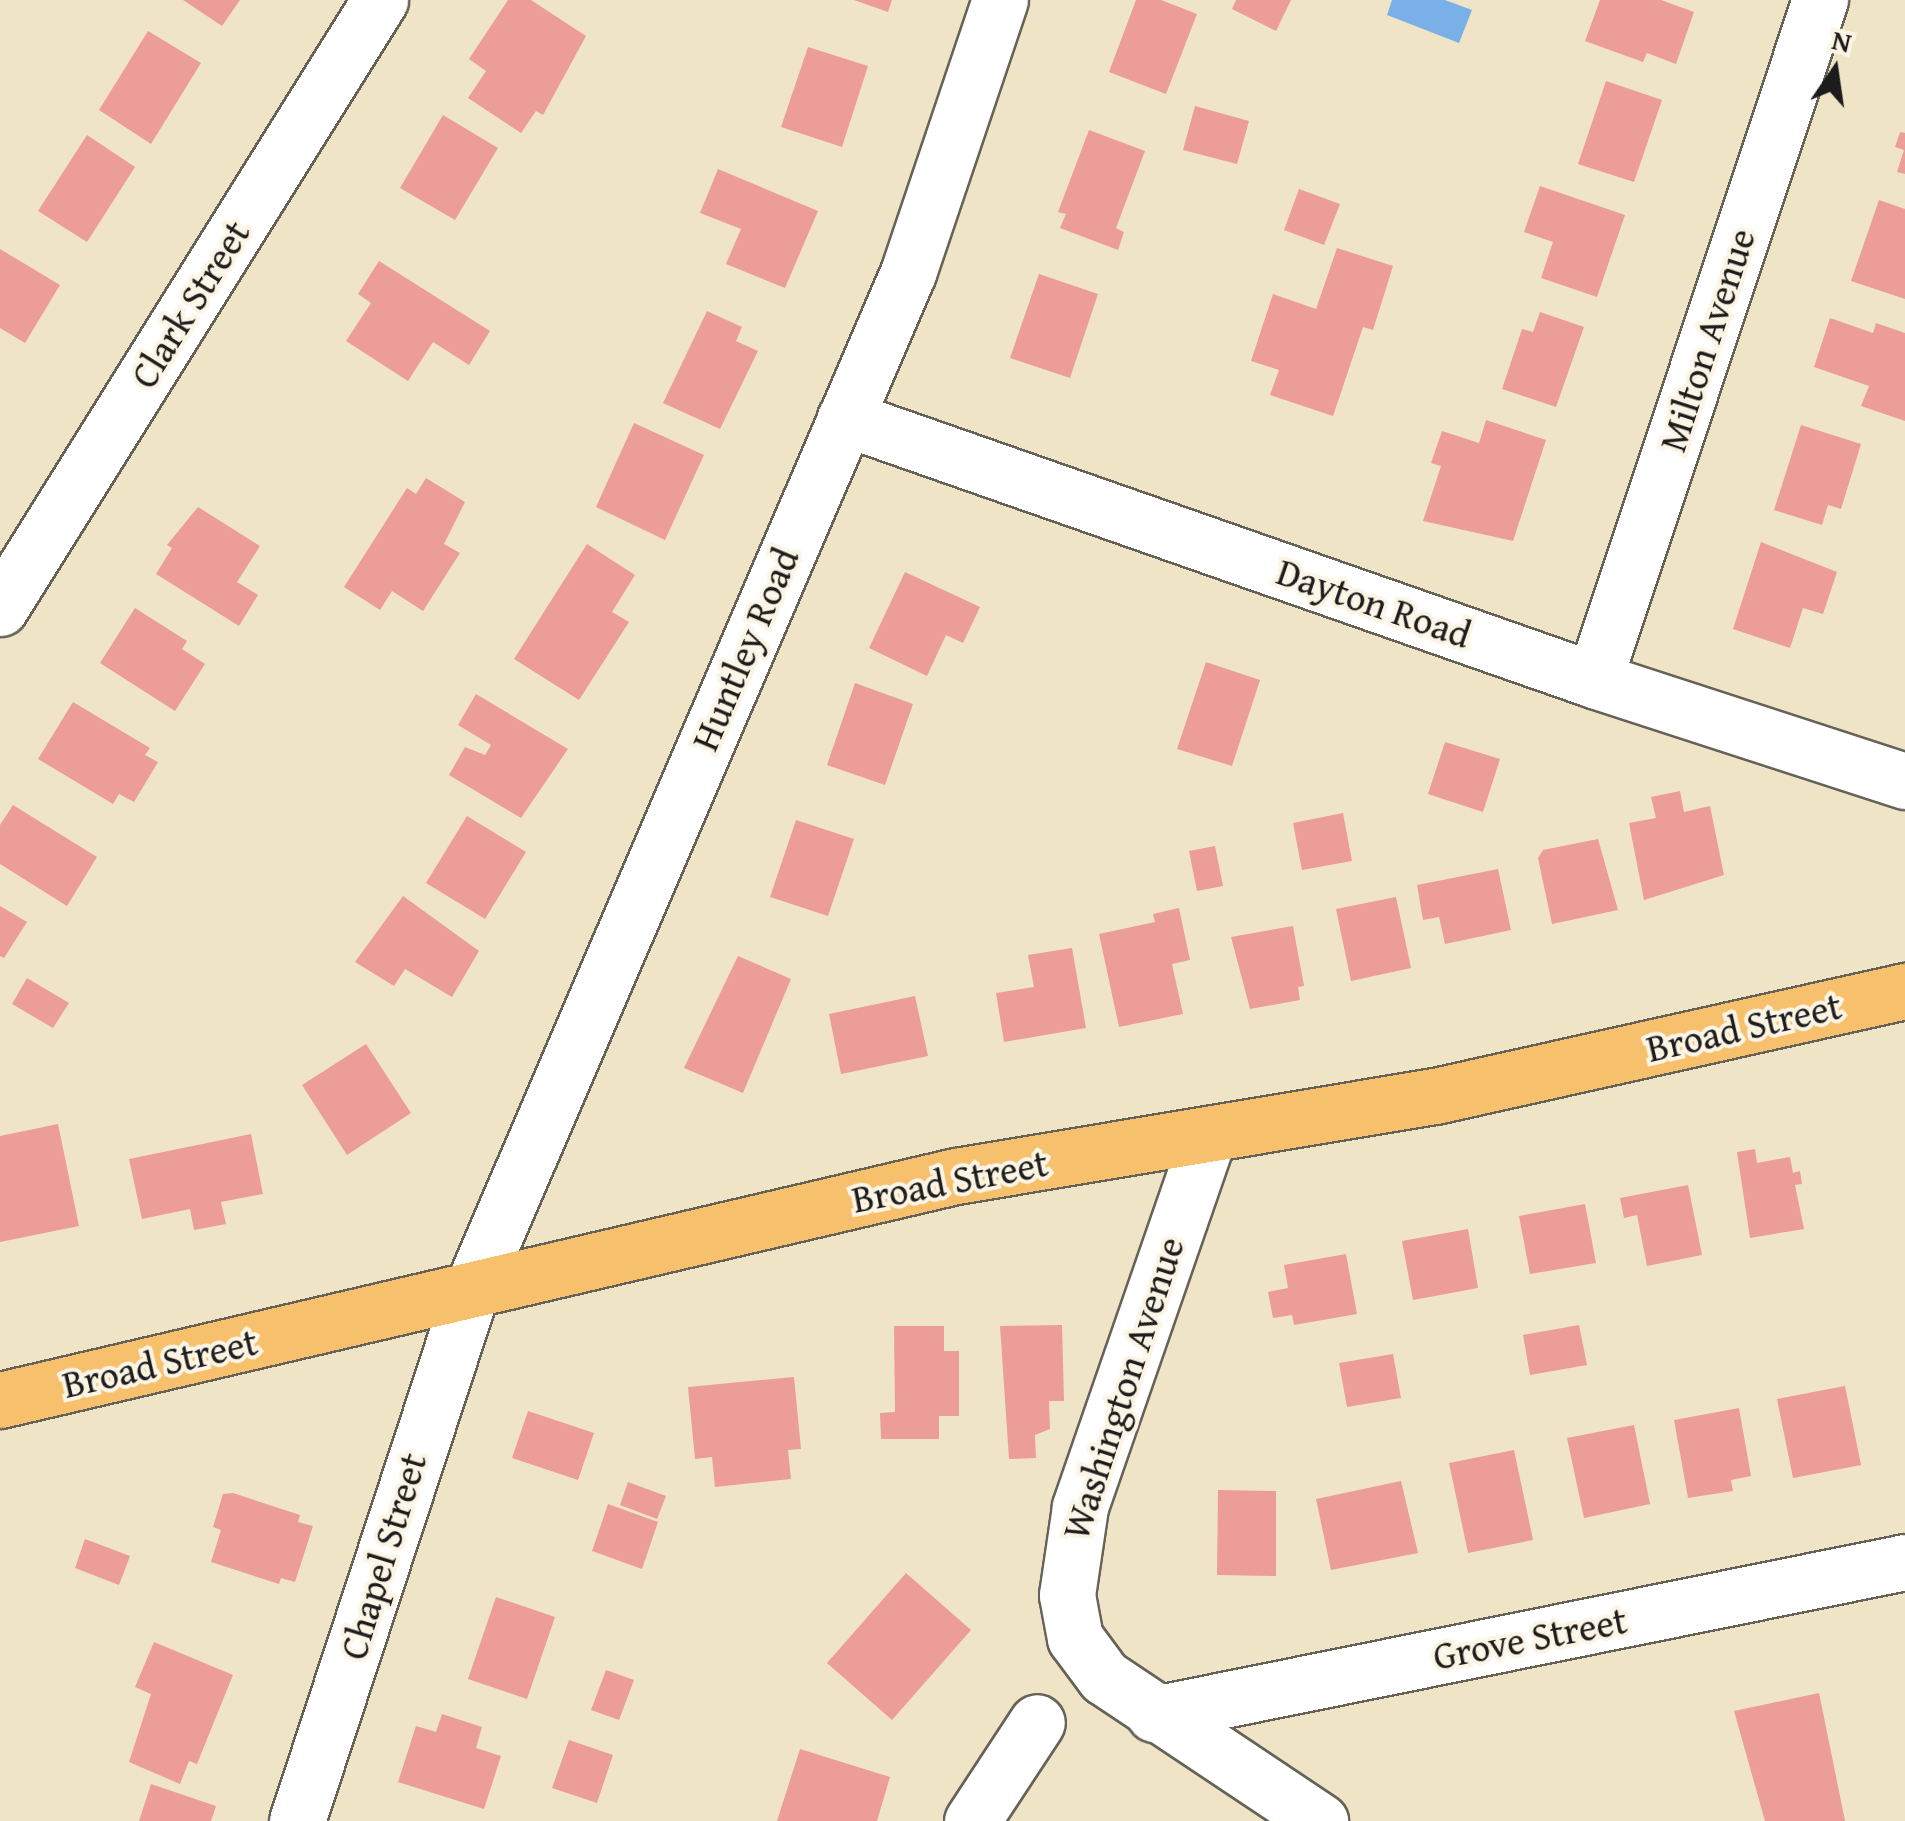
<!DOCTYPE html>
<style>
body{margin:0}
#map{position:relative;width:1905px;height:1821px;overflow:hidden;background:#f0e4c6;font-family:"Gentium Book Plus",serif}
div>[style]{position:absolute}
.water>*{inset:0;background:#79b0e8}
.building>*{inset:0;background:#ec9d98}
.roads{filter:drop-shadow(2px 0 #666258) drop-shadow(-2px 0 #666258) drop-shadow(0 2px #666258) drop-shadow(0 -2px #666258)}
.minor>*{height:55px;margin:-27.5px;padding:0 27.5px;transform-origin:27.5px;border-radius:27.5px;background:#fff}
.major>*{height:55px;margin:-27.5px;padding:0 27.5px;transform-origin:27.5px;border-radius:27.5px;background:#f7c06c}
span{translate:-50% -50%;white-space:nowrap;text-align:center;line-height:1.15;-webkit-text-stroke:8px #fcf5e5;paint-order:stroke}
.street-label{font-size:38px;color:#1c1c1c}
.north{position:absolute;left:1785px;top:20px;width:100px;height:100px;-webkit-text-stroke:8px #fcf5e5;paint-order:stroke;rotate:13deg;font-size:28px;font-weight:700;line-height:40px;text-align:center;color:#1c1c1c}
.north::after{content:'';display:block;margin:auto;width:35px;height:45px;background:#1c1c1c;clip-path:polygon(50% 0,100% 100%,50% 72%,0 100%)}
</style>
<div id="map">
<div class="water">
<i style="clip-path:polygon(1392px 0,1445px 0,1472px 10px,1459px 43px,1387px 15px)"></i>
</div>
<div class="building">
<i style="clip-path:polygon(183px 0,240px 0,222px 26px)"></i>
<i style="clip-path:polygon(508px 0,531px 0,586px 36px,543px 115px,536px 111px,521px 133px,468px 98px,486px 71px,469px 59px)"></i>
<i style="clip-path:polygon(854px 0,892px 0,888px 12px)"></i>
<i style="clip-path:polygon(1136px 0,1161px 0,1197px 14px,1166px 94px,1109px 72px)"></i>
<i style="clip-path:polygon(1236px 0,1291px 0,1276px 31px,1232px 9px)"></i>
<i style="clip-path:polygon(1600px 0,1661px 0,1694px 12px,1676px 64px,1647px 53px,1643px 62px,1585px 41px)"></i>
<i style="clip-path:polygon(148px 31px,201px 63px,151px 144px,99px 110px)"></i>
<i style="clip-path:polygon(808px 47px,868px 66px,842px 147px,781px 127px)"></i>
<i style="clip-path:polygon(1606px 81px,1662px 100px,1634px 182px,1578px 164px)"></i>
<i style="clip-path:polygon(1195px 106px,1249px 121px,1237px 164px,1183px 150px)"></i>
<i style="clip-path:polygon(443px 115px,498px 148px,455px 220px,400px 188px)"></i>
<i style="clip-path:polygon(1089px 130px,1145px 151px,1116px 228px,1124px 232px,1118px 250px,1060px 228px,1066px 214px,1058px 212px)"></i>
<i style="clip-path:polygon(1900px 132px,1905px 133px,1905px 174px,1897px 172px,1904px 150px,1895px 147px)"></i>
<i style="clip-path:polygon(87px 135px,135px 167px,87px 242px,38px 211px)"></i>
<i style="clip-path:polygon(718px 169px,818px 211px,785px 288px,726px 264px,741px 229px,700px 213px)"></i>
<i style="clip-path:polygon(1540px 186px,1625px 215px,1597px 297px,1541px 278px,1553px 242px,1524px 232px)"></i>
<i style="clip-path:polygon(1299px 189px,1340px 204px,1324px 245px,1284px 230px)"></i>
<i style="clip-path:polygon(1879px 200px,1905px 209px,1905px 299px,1851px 281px)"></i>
<i style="clip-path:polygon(1337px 248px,1393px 266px,1373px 330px,1363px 327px,1333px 416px,1270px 395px,1279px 370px,1251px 361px,1273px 294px,1316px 309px)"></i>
<i style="clip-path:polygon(0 249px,60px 285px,25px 343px,0 328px)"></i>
<i style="clip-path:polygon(379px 261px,490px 331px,469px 365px,433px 342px,408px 381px,346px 341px,371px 303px,358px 294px)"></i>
<i style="clip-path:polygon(1039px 274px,1098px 294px,1070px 378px,1010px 358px)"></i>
<i style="clip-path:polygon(707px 311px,742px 327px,736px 341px,758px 351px,720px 429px,663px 403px)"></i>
<i style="clip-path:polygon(1540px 312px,1584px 327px,1556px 407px,1502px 389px,1522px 329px,1533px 332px)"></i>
<i style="clip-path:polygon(1830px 318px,1873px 333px,1876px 323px,1905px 333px,1905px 421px,1861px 406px,1869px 386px,1814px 367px)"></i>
<i style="clip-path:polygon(1486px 420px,1546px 440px,1513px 541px,1423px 521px,1441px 466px,1431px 463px,1442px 431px,1479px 443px)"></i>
<i style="clip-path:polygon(634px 423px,704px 455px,665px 540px,596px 507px)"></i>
<i style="clip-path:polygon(1801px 425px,1861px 444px,1841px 509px,1828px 505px,1822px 525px,1774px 510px)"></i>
<i style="clip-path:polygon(426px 478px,465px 502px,444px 544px,460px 553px,423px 611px,392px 591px,380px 610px,344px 587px,407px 488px,416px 494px)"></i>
<i style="clip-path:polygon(198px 507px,260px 546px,237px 582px,258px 595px,239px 626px,156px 574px,172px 548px,167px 545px)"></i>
<i style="clip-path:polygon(1761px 542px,1837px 572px,1823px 614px,1803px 608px,1790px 648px,1733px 629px)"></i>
<i style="clip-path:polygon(587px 544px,635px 575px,612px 612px,629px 622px,579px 700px,514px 659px)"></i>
<i style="clip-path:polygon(905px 572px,980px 607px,963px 643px,946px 635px,927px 676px,869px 648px)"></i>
<i style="clip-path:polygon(135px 608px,187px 641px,182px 649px,205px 664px,175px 711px,100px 663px)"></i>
<i style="clip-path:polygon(1206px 662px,1260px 680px,1232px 766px,1177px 749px)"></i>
<i style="clip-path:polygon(855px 683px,913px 704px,885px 785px,827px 765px)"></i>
<i style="clip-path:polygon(476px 694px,568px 749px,521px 818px,449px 775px,465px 747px,485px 755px,491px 745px,458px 725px)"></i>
<i style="clip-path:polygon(73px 702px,150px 748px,145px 755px,158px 762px,134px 802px,119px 794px,113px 804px,38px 759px)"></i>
<i style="clip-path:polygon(1445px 742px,1500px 759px,1483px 812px,1428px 794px)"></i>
<i style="clip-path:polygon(1680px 791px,1684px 812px,1710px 806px,1724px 875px,1644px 900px,1629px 823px,1656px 818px,1651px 797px)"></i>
<i style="clip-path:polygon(13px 805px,97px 857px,67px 906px,0 864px,0 825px)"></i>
<i style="clip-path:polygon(1343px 813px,1352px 861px,1302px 870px,1293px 823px)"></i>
<i style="clip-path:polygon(467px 816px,526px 852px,485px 919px,426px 883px)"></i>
<i style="clip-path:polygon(796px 820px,854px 839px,828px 916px,770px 897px)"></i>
<i style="clip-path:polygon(1598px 839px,1618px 910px,1552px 924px,1538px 858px,1543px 850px)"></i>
<i style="clip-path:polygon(1215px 846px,1223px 886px,1197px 891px,1189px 851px)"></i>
<i style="clip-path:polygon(1498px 869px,1511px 930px,1445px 944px,1439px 917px,1423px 920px,1417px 885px)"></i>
<i style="clip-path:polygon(403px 896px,479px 951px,452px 997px,405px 969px,394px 986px,355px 962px)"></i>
<i style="clip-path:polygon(1396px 897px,1411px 968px,1351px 981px,1336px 909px)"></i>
<i style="clip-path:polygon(0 906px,27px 922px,4px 958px,0 956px)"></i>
<i style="clip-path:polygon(1179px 908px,1190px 960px,1172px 964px,1183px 1014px,1119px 1027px,1099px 934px,1155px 922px,1153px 914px)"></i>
<i style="clip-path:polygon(1293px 926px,1304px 986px,1298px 987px,1300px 1000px,1250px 1009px,1231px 937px)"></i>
<i style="clip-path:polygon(1072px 948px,1086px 1028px,1004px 1042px,996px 993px,1034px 987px,1028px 955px)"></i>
<i style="clip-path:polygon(738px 956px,791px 979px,743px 1093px,684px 1068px)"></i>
<i style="clip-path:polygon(27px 978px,69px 1003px,53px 1028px,12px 1004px)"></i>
<i style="clip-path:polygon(915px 996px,928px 1056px,841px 1074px,829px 1014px)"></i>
<i style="clip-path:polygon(366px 1044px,411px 1113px,347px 1155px,302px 1085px)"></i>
<i style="clip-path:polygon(58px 1124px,79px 1226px,0 1242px,0 1136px)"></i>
<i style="clip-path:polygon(251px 1134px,263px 1194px,221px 1202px,226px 1224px,194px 1230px,190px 1209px,142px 1219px,129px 1159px)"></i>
<i style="clip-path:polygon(1755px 1149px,1757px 1163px,1790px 1157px,1793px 1173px,1800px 1171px,1802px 1184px,1795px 1185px,1804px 1229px,1750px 1238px,1737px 1152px)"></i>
<i style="clip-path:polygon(1688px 1185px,1702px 1255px,1647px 1266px,1637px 1215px,1624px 1218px,1620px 1198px)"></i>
<i style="clip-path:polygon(1585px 1204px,1596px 1263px,1530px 1274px,1519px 1216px)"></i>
<i style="clip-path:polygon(1468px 1229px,1478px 1288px,1413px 1300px,1402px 1241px)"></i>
<i style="clip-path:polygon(1346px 1254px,1357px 1314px,1294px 1325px,1292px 1315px,1273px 1318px,1268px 1292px,1288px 1288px,1284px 1265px)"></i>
<i style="clip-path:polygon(1062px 1325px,1064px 1401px,1049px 1401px,1050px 1429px,1035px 1435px,1036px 1458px,1009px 1459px,1000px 1326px)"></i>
<i style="clip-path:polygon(1579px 1325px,1587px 1365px,1530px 1375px,1523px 1335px)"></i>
<i style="clip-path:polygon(894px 1326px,944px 1326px,944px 1351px,959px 1351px,959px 1416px,939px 1416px,939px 1439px,881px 1439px,880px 1413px,895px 1412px)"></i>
<i style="clip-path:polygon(1393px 1354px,1401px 1398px,1347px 1407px,1339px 1363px)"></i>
<i style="clip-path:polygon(794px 1377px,801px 1449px,788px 1450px,791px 1479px,715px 1487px,712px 1457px,695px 1459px,688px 1387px)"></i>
<i style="clip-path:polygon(1845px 1386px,1861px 1465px,1793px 1478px,1777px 1399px)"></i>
<i style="clip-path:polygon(1739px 1408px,1751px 1476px,1731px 1480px,1733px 1491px,1688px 1498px,1674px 1420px)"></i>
<i style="clip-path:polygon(528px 1411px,594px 1433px,578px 1480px,512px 1458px)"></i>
<i style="clip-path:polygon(1634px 1425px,1650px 1504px,1584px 1518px,1567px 1438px)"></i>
<i style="clip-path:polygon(1514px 1450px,1533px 1540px,1468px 1553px,1449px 1463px)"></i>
<i style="clip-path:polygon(1401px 1481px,1418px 1553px,1331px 1570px,1316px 1499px)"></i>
<i style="clip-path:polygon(628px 1482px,666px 1496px,657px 1519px,620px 1505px)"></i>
<i style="clip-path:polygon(1218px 1490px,1276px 1491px,1276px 1576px,1217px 1575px)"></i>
<i style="clip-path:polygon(233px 1493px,300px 1515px,298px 1522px,313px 1526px,295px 1582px,281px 1578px,279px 1584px,211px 1562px,221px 1530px,213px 1527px,223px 1494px)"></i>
<i style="clip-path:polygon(608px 1504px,658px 1522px,642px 1569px,592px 1551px)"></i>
<i style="clip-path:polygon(85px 1539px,130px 1556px,119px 1585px,75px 1568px)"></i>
<i style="clip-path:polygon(906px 1573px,971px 1630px,892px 1720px,827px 1663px)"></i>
<i style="clip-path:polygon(496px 1597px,555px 1617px,527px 1699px,468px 1679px)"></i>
<i style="clip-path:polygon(154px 1642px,233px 1675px,197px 1764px,189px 1761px,180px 1784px,129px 1762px,151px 1694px,135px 1687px)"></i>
<i style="clip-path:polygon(606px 1670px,634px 1680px,619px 1720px,591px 1710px)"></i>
<i style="clip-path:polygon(1819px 1693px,1845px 1821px,1765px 1821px,1734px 1711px)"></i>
<i style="clip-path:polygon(442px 1714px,482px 1727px,476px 1748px,501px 1756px,484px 1809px,398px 1782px,416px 1726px,436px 1732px)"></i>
<i style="clip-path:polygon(569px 1740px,613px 1755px,597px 1803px,552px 1788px)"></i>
<i style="clip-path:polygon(800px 1749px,890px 1777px,877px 1821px,777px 1821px)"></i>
<i style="clip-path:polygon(151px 1784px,216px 1806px,211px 1821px,139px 1821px)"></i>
</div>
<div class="roads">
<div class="minor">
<i style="left:845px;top:418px;width:794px;rotate:19.28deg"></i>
<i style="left:1594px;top:680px;width:327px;rotate:18deg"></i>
<i style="left:0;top:608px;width:717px;rotate:-57.99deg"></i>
<i style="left:1594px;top:680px;width:717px;rotate:-71.62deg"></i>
<i style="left:1209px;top:1134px;width:395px;rotate:109.1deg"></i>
<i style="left:1080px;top:1507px;width:89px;rotate:98.4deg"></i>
<i style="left:1067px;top:1595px;width:44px;rotate:79.5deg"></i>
<i style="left:1075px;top:1638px;width:49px;rotate:53.4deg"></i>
<i style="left:1104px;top:1677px;width:260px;rotate:33.7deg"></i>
<i style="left:1154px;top:1714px;width:766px;rotate:-11.44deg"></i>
<i style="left:297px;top:1821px;width:558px;rotate:-71.82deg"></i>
<i style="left:471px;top:1291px;width:1108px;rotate:-66.77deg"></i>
<i style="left:908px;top:273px;width:288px;rotate:-71.4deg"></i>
<i style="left:972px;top:1821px;width:118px;rotate:-56.7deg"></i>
</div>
<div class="major">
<i style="left:0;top:1400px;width:982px;rotate:-13.19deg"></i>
<i style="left:956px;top:1176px;width:486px;rotate:-9.5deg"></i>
<i style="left:1435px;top:1096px;width:482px;rotate:-12.6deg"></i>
</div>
</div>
<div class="street-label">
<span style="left:190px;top:304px;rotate:-58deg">Clark Street</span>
<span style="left:1707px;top:340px;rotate:-72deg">Milton Avenue</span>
<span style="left:1374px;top:603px;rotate:19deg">Dayton Road</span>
<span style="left:745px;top:649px;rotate:-67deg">Huntley Road</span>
<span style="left:1744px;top:1027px;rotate:-13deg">Broad Street</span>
<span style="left:950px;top:1181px;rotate:-11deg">Broad Street</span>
<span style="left:160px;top:1363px;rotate:-13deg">Broad Street</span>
<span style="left:1123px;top:1388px;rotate:-72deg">Washington Avenue</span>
<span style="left:383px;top:1556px;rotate:-73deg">Chapel Street</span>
<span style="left:1530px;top:1638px;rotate:-11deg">Grove Street</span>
</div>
<div class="north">N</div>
</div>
